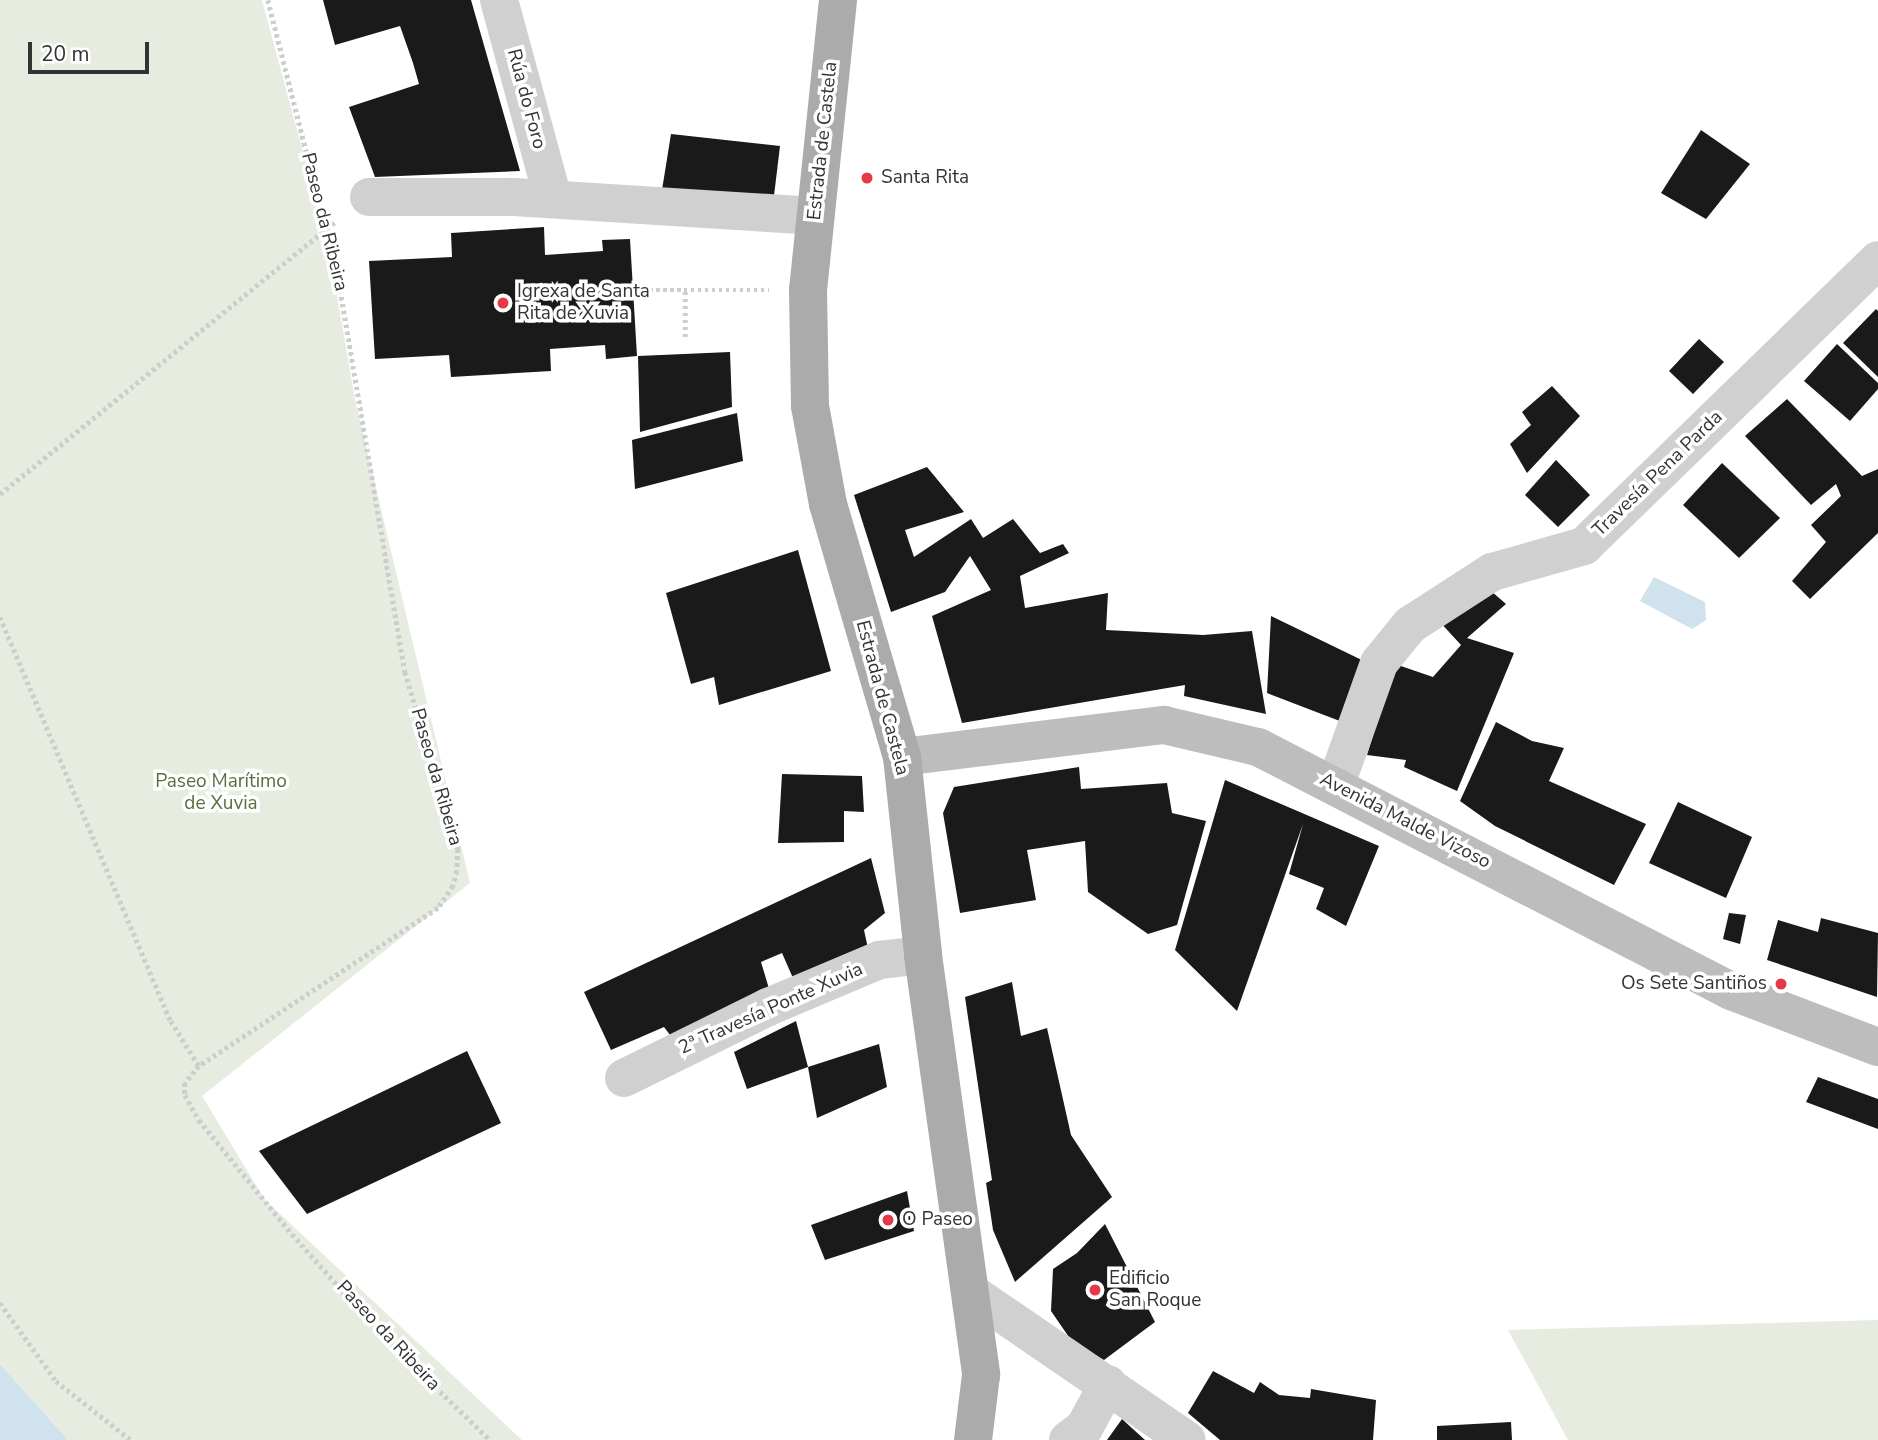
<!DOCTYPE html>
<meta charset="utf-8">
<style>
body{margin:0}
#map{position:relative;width:1878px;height:1440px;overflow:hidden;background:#fff;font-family:"Nunito Sans",sans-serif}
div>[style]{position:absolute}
.green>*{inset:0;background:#e6ecdf}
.water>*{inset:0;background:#cfe2ee}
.building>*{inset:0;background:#1a1a1a}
.path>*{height:4.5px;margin-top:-2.25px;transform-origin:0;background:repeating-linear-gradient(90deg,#cdcdcd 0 3.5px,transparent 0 7px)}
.street>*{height:38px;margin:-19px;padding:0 19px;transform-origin:19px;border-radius:19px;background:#d0d0d0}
.secondary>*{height:38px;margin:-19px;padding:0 19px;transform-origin:19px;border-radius:19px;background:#bdbdbd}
.primary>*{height:38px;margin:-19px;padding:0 19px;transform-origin:19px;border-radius:19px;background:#ababab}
.dots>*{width:19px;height:19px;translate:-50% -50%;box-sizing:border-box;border:4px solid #fff;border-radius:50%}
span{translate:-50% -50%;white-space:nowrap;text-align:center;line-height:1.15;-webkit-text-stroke:7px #fff;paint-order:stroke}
.street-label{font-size:19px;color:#333}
.poi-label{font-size:19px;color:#333}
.left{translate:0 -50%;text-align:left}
.right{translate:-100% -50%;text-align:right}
.park-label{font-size:19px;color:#56703f}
.scale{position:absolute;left:28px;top:42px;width:121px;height:32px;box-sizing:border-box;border:4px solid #333;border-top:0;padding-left:9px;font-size:21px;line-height:24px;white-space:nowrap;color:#333;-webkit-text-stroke:5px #fff;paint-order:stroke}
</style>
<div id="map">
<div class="green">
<i style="clip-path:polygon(0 0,262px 0,329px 249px,355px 400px,470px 883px,202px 1096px,265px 1200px,522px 1440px,68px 1440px,0 1364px)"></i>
<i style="clip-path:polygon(1878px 1320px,1878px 1440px,1568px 1440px,1508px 1330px)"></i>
</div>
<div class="water">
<i style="clip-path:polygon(1654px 577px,1705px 602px,1706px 620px,1692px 629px,1640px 601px)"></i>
<i style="clip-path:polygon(0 1364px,68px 1440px,0 1440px)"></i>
</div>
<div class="building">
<i style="clip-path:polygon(323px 0,471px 0,520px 171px,375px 177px,349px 107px,419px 84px,413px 63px,400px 26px,335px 45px)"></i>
<i style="clip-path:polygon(1701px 130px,1750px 164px,1706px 219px,1661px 193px)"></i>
<i style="clip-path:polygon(671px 134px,780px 146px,773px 204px,662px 190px)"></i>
<i style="clip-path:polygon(544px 227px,545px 255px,603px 251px,602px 240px,630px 239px,637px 356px,606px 359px,605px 345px,550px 349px,551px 371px,451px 377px,449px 355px,375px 359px,369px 261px,452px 257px,451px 233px)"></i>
<i style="clip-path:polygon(1876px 309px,1878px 311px,1878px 377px,1843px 343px)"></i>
<i style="clip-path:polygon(1699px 339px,1724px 362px,1693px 394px,1669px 371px)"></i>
<i style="clip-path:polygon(1837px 344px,1878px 383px,1878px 389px,1850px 421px,1804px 381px)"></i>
<i style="clip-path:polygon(730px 352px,732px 407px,640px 432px,638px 356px)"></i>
<i style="clip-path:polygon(1552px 386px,1580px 416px,1527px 473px,1510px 444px,1531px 425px,1522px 412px)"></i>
<i style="clip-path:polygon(1787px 399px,1862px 476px,1878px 469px,1878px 533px,1810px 599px,1792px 581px,1826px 542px,1811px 525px,1841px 496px,1836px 484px,1811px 505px,1745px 436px)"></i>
<i style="clip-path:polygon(737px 413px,743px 461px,635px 489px,632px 440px)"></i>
<i style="clip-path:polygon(1556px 460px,1590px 495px,1558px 527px,1525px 495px)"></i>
<i style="clip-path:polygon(1722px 463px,1780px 518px,1739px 558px,1683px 505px)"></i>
<i style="clip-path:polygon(927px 467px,964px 512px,905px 530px,914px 557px,971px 519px,983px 538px,1013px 519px,1040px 553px,1063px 544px,1069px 553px,1020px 576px,1025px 608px,1108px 593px,1106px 630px,1203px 635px,1252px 631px,1266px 714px,1184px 696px,1185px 685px,962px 723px,932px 616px,991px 590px,970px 556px,945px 592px,891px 612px,854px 495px)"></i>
<i style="clip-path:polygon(798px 550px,831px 671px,719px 705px,714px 677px,691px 684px,666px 593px)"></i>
<i style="clip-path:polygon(1483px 584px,1506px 604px,1467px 638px,1514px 653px,1457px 791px,1404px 767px,1406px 760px,1367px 755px,1395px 664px,1433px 677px,1461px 645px,1439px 621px)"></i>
<i style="clip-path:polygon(1271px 616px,1370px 664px,1345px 723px,1267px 693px)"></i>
<i style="clip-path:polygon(1496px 722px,1532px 741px,1564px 748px,1549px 781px,1646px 824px,1614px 885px,1495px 826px,1460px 801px)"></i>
<i style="clip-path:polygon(1079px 767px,1081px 789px,1167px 783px,1172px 813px,1206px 821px,1177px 925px,1148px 934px,1088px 892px,1085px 841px,1027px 850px,1036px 900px,960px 913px,943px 813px,954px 787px)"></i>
<i style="clip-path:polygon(782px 774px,862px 776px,864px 812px,844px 811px,844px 842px,778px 843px)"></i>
<i style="clip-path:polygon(1225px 780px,1379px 846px,1346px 926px,1316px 909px,1324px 888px,1289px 874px,1303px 824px,1237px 1011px,1175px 950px)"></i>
<i style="clip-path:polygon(1678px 802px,1752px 837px,1726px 898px,1649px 863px)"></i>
<i style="clip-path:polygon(871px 858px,885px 913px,864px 930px,869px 953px,796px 985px,782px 953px,761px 962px,770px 992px,670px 1035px,664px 1027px,611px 1050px,584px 992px)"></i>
<i style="clip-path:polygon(1729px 913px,1746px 915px,1740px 944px,1723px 939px)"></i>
<i style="clip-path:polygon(1821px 918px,1878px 933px,1877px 997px,1767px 960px,1778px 920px,1818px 932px)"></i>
<i style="clip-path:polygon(1012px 982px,1021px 1036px,1047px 1028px,1071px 1135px,1112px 1197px,1015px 1282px,993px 1230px,986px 1183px,992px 1180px,965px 997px)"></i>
<i style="clip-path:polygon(796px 1021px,808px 1067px,747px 1089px,734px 1052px)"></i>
<i style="clip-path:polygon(879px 1044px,887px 1087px,817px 1118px,808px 1067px)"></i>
<i style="clip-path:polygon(467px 1051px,501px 1123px,307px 1214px,259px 1151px)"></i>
<i style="clip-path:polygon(1818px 1077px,1878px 1099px,1878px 1129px,1806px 1102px)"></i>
<i style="clip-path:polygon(907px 1191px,914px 1231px,825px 1260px,811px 1225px)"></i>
<i style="clip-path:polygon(1105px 1224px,1155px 1322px,1104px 1360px,1073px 1343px,1051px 1311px,1053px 1269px,1077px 1253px)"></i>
<i style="clip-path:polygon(1213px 1371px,1254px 1393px,1260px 1382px,1279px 1395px,1310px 1398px,1311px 1389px,1376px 1400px,1373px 1440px,1220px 1440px,1188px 1413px)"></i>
<i style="clip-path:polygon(1122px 1419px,1145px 1440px,1107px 1440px)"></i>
<i style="clip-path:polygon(1511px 1422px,1512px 1440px,1437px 1440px,1437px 1426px)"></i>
</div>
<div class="path">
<i style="left:268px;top:0;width:285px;rotate:75.8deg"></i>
<i style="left:338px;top:276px;width:402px;rotate:80.4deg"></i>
<i style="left:405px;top:672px;width:185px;rotate:73.3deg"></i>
<i style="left:458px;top:849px;width:22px;rotate:93deg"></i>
<i style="left:457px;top:871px;width:16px;rotate:105deg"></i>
<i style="left:453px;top:886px;width:27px;rotate:124deg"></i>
<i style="left:438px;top:908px;width:287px;rotate:146.5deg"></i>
<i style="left:199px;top:1066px;width:22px;rotate:129deg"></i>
<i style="left:185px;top:1083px;width:12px;rotate:90deg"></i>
<i style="left:185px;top:1095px;width:29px;rotate:61deg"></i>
<i style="left:199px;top:1120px;width:147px;rotate:50.8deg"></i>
<i style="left:292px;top:1234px;width:132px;rotate:48.4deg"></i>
<i style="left:380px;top:1333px;width:153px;rotate:44.2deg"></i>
<i style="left:642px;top:290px;width:127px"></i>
<i style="left:685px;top:337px;width:47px;rotate:-90deg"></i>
<i style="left:0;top:494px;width:434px;rotate:-39.1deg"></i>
<i style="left:0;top:617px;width:439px;rotate:67.1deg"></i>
<i style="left:171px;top:1021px;width:53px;rotate:58.1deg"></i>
<i style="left:0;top:1303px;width:96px;rotate:54.3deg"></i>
<i style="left:56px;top:1381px;width:95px;rotate:38.2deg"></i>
</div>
<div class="street">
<i style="left:499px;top:0;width:206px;rotate:74.8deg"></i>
<i style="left:369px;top:197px;width:145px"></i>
<i style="left:514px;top:197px;width:301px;rotate:3.6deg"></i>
<i style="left:1336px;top:784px;width:128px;rotate:-70.4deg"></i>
<i style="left:1379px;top:663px;width:49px;rotate:-50.8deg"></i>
<i style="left:1410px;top:625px;width:98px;rotate:-32.9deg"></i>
<i style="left:1492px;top:572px;width:96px;rotate:-15.8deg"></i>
<i style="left:1584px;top:546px;width:410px;rotate:-44.2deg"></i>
<i style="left:624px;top:1078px;width:161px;rotate:-26.2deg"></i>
<i style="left:768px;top:1007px;width:121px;rotate:-22.9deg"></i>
<i style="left:879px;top:960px;width:44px;rotate:-6.5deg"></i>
<i style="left:972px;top:1293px;width:260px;rotate:34.4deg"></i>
<i style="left:1068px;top:1440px;width:20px;rotate:-37deg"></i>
<i style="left:1084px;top:1428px;width:50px;rotate:-61.4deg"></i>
</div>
<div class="secondary">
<i style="left:902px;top:757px;width:264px;rotate:-7deg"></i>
<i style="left:1164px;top:725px;width:97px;rotate:13.2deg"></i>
<i style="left:1258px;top:747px;width:532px;rotate:27.29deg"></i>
<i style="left:1731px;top:991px;width:157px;rotate:20.9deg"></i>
</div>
<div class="primary">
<i style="left:838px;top:0;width:292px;rotate:95.9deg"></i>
<i style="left:808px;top:290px;width:116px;rotate:89deg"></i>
<i style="left:810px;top:406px;width:100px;rotate:79.6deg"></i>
<i style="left:828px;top:504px;width:264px;rotate:73.7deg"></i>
<i style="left:902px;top:757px;width:199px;rotate:83.9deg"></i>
<i style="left:923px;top:955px;width:424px;rotate:82.1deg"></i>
<i style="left:981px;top:1375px;width:65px;rotate:97deg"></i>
</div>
<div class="dots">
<i style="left:867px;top:178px;background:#e63946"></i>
<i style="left:503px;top:303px;background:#e63946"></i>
<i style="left:1781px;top:984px;background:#e63946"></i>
<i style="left:888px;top:1220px;background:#e63946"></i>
<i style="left:1095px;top:1290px;background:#e63946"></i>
</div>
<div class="street-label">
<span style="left:526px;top:99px;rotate:75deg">Rúa do Foro</span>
<span style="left:823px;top:141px;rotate:-84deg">Estrada de Castela</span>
<span style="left:324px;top:222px;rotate:76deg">Paseo da Ribeira</span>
<span style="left:1658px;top:474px;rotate:-44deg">Travesía Pena Parda</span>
<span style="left:882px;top:698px;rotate:75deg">Estrada de Castela</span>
<span style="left:436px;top:777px;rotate:74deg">Paseo da Ribeira</span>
<span style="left:1405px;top:821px;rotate:27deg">Avenida Malde Vizoso</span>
<span style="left:771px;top:1009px;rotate:-24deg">2ª Travesía Ponte Xuvia</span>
<span style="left:388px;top:1336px;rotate:47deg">Paseo da Ribeira</span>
</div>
<div class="poi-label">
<span class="left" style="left:881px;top:178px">Santa Rita</span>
<span class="left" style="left:517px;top:303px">Igrexa de Santa<br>Rita de Xuvia</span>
<span class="right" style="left:1767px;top:984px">Os Sete Santiños</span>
<span class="left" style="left:902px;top:1220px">O Paseo</span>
<span class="left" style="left:1109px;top:1290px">Edificio<br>San Roque</span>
</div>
<div class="park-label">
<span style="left:221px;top:793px">Paseo Marítimo<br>de Xuvia</span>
</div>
<div class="scale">20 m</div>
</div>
